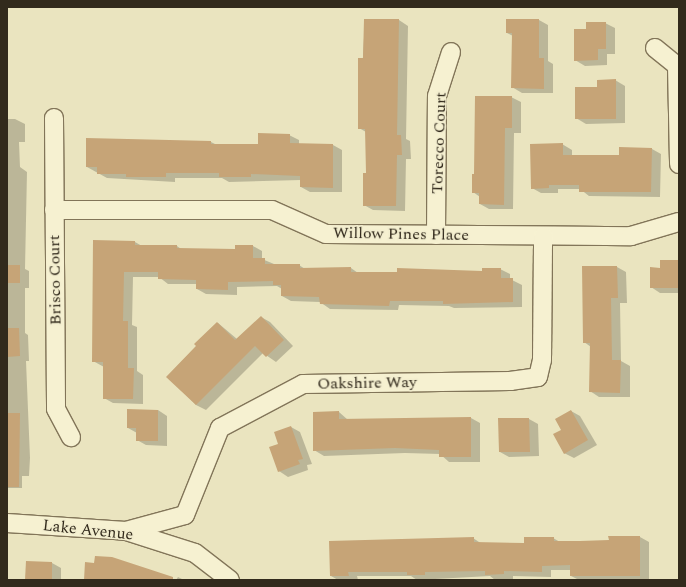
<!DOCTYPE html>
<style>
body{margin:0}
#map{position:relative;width:686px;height:587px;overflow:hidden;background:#eae4bf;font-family:Spectral,serif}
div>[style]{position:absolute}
.shadow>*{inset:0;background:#0003}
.building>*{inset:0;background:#c6a477}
.roads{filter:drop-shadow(1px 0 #827559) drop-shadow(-1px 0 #827559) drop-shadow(0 1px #827559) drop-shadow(0 -1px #827559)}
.minor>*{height:18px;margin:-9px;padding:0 9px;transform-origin:9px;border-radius:9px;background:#f6f1d1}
span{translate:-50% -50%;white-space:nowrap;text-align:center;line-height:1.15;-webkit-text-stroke:3px #f2edce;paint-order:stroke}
.street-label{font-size:16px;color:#322a1c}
.frame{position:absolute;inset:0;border:8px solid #322a1c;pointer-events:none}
</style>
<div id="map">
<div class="shadow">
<i style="clip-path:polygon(365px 20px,399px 20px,408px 26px,406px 139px,410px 141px,411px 159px,406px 159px,405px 211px,373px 210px,364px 205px,367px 174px,366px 132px,359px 128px)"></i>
<i style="clip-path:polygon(539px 20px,548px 25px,548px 61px,553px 64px,553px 93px,522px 93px,512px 87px,513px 36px,507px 33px)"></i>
<i style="clip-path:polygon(605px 23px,615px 28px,615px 54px,607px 54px,607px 65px,585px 66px,575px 60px,587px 30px)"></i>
<i style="clip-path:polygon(615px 80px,625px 86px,625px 123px,586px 124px,576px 118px)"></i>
<i style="clip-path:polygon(511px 97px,521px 102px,521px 133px,514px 133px,513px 209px,489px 209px,480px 204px,480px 197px,473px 192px)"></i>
<i style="clip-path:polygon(7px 119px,15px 119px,25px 124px,25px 142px,19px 142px,20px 167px,27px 172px,25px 269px,29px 271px,29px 288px,25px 288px,25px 333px,28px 335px,29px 361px,26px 361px,30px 458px,29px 476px,22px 476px,22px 488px,7px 488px)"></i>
<i style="clip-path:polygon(289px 135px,299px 140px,299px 145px,333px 145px,342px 150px,342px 192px,310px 192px,301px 187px,301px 180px,229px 182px,222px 178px,175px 178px,175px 182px,107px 178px,87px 167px,211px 142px,217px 145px,259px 145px)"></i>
<i style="clip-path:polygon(562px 144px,572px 150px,572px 156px,620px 156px,652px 149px,661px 154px,660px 197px,589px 196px,580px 189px,558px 189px,558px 193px,541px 193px,532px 188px)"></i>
<i style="clip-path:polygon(94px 241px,135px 242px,142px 246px,177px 246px,181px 249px,236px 250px,253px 246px,262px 251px,262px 259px,274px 264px,299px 265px,305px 269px,351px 268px,358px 273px,483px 272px,500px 269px,510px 274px,510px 279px,522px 285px,522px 307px,454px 308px,449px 306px,399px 305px,398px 310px,330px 309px,320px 302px,291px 301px,282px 296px,282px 289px,277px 286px,237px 287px,237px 295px,206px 294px,197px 289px,197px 284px,168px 284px,159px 277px,133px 277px,132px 325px,137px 327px,137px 371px,143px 375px,143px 404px,113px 403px,104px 398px,104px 367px,93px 361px)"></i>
<i style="clip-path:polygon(679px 261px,679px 293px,660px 293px,651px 287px)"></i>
<i style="clip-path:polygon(583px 267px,617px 267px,626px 272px,627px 303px,620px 303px,621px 361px,630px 366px,630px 397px,599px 397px,590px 391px,591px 347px,584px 342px)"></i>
<i style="clip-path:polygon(261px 317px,270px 322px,293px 346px,276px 362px,263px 353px,206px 410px,196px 405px,168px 376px,218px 323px,237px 339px)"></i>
<i style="clip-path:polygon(128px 410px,158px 410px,167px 416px,167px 446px,146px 445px,137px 440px,137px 433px,128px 428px)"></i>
<i style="clip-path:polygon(571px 411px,580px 416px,597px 445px,574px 458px,564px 453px,563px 430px)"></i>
<i style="clip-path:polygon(339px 412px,348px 420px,471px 418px,480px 423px,480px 462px,449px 462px,440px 454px,405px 453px,324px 456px,314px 450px,314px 413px)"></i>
<i style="clip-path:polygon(529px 419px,538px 424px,539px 456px,509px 457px,500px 452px)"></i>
<i style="clip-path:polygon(291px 427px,300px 432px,312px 464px,307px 465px,308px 470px,288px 477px,279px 471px,279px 444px)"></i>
<i style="clip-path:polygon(640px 537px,649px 542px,649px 580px,579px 580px,571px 576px,571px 570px,551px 570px,551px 577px,513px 576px,513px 579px,495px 580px,490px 576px,417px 580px,411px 576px,357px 576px,358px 580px,338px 580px,331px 576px,473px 538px,482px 544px,525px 544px,553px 538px,560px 542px,610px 541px)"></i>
<i style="clip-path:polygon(52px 563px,61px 568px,61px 580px,26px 580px)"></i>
<i style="clip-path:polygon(178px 577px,184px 580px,176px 580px)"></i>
</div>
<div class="building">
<i style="clip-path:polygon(364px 19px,399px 19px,397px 135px,401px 135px,402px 155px,397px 155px,396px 206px,363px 206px,363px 173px,366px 173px,365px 129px,358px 129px,358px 58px,363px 58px)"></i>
<i style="clip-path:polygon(506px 19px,539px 19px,539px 58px,544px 58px,544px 89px,511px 88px,512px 33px,506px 33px)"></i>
<i style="clip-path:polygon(586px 22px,606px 22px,606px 49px,598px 49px,598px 60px,574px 61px,574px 29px,586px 29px)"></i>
<i style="clip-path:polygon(616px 79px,616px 119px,575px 119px,575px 87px,597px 87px,597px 80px)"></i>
<i style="clip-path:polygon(475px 96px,512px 96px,512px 128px,505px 128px,504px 205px,479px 204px,479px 193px,472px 193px,472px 174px,474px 174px)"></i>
<i style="clip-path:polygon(258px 133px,290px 134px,290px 143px,333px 144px,333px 188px,300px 187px,300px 176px,251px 174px,251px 177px,219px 177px,219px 173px,166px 173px,166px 177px,126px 177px,126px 174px,97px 174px,97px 167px,86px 167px,86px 138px,211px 141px,211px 144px,258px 144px)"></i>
<i style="clip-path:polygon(563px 143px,563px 155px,619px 155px,619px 147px,652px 148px,651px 192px,579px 192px,579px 185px,549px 185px,549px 188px,531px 189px,530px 144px)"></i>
<i style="clip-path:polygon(93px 240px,135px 241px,135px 245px,177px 245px,177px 248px,235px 249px,235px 245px,253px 245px,253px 258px,265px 258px,265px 264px,300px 264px,300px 268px,351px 267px,351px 272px,397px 272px,397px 268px,482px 271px,482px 268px,501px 268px,501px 278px,513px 278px,513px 302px,443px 304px,443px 301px,390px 301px,389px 306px,320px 304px,319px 297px,281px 296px,281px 285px,273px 285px,273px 281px,228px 282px,228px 290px,196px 289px,196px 280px,158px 279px,158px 272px,124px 272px,123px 321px,128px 321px,128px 368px,134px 368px,133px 399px,103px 399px,103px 362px,92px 362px)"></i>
<i style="clip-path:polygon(660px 260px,679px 260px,679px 288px,650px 288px,650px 267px,660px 268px)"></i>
<i style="clip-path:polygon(7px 265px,20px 265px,20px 283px,7px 283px)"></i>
<i style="clip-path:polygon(582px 266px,617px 266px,618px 298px,611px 298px,612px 360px,621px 360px,620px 393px,589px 392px,590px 343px,583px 343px)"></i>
<i style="clip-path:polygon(261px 316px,284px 340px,266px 357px,255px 346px,196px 405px,166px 377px,196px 346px,194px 344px,217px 322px,235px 340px)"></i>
<i style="clip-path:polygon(7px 328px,19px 328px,20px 356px,7px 357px)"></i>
<i style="clip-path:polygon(127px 409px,158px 410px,158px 441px,136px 441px,136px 428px,127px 428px)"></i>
<i style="clip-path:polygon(571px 410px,588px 440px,564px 454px,553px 434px,561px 430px,555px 419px)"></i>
<i style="clip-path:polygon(339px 411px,339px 419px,471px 417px,471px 457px,439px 457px,439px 450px,395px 448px,313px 451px,313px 412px)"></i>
<i style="clip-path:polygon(7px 413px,20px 413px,19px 487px,7px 487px)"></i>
<i style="clip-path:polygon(498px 418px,529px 418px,530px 452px,499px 452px)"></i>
<i style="clip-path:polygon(291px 426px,303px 459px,298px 460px,300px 464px,278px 472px,269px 447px,278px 444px,274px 432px)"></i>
<i style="clip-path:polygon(608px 536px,640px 536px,640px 576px,570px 576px,570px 565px,542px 566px,542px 572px,504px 571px,504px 574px,485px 575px,485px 571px,425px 572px,425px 575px,407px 575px,407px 572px,348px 572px,349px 576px,330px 576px,329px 541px,474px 537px,474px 542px,524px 543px,524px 537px,554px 537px,554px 541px,580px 541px,609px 540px)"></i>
<i style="clip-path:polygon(95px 556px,112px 557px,173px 577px,173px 580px,84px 580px,85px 562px,94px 563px)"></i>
<i style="clip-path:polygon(26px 561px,52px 562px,52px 580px,25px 580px)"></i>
</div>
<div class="roads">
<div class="minor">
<i style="left:655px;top:48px;width:28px;rotate:39deg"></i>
<i style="left:677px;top:66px;width:98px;rotate:88.8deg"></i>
<i style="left:54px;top:118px;width:291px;rotate:89.6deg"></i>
<i style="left:56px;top:409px;width:32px;rotate:62deg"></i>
<i style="left:54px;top:210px;width:218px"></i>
<i style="left:272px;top:210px;width:59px;rotate:24deg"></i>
<i style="left:326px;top:234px;width:305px;rotate:0.4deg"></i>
<i style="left:631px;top:236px;width:50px;rotate:-16.3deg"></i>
<i style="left:436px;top:235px;width:139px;rotate:-89.6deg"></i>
<i style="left:437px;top:96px;width:46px;rotate:-72.3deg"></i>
<i style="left:7px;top:523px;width:119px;rotate:3.8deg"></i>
<i style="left:126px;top:531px;width:72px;rotate:17.7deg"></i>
<i style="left:195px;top:553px;width:44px;rotate:37.6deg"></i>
<i style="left:126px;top:531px;width:61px;rotate:-15.2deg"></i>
<i style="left:185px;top:515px;width:94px;rotate:-68.1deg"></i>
<i style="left:220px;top:428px;width:94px;rotate:-27.9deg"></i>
<i style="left:303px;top:384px;width:207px;rotate:-0.8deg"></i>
<i style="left:510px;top:381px;width:28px;rotate:-8deg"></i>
<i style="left:538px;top:377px;width:17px;rotate:-77deg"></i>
<i style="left:542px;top:360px;width:124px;rotate:-89.5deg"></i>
</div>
</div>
<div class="street-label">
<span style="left:439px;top:143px;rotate:-88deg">Torecco Court</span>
<span style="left:401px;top:234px;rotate:1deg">Willow Pines Place</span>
<span style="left:55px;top:280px;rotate:-91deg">Brisco Court</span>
<span style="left:367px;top:383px;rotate:-1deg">Oakshire Way</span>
<span style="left:88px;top:530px;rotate:6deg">Lake Avenue</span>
</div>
<div class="frame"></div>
</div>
